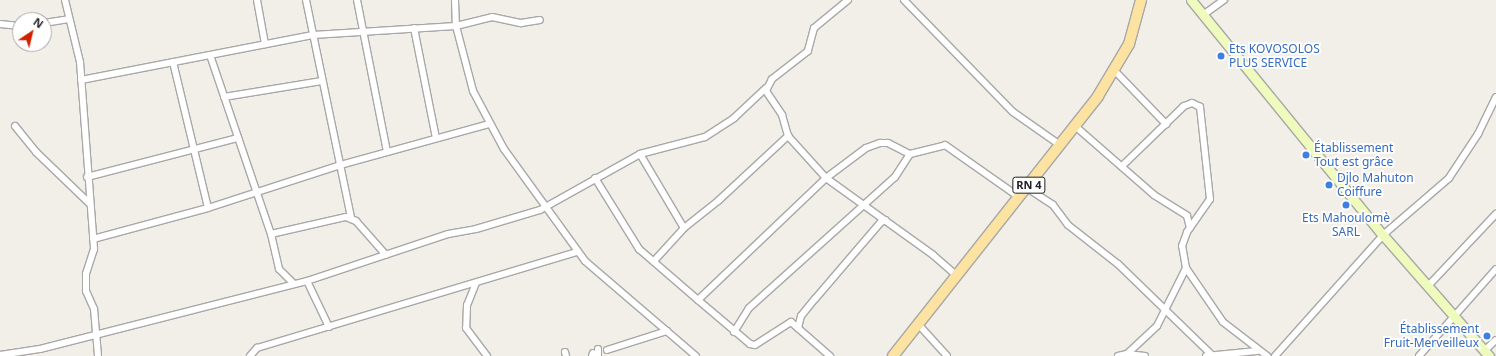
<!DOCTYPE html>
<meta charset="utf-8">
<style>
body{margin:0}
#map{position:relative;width:1496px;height:356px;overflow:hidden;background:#f1efe7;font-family:"Noto Sans",sans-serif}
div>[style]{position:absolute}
.roads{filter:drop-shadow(1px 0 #a8a8a8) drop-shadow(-1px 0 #a8a8a8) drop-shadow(0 1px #a8a8a8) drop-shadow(0 -1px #a8a8a8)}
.minor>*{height:6px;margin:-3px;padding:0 3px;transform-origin:3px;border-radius:3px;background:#fff}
.secondary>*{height:9px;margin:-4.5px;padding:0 4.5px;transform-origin:4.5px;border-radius:4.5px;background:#eefbbc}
.primary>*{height:10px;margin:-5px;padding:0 5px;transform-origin:5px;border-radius:5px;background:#fde3a1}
.dots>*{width:11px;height:11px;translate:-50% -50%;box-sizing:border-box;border:2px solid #fff;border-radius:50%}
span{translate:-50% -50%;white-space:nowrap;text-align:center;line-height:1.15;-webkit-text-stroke:3.5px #fff;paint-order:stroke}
.shield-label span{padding:1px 3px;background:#fff;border:1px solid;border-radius:3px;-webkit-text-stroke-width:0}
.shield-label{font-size:11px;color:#212121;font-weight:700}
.shop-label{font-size:12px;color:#366cbe}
.left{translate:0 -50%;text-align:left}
.right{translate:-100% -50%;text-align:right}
.north{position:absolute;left:12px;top:12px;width:40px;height:40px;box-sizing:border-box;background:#fff;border:1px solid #a6a6a6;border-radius:50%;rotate:35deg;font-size:11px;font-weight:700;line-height:16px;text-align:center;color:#212121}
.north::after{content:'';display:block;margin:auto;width:14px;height:18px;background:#d21f00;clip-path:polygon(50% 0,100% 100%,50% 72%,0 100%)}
</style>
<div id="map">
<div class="roads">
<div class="minor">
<i style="left:65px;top:0;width:64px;rotate:76.4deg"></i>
<i style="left:80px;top:62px;width:188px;rotate:85.7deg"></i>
<i style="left:94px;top:249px;width:26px;rotate:108deg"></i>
<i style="left:86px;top:274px;width:17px;rotate:90deg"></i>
<i style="left:86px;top:291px;width:20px;rotate:66deg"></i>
<i style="left:94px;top:309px;width:47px;rotate:85.1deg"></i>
<i style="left:257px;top:0;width:45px;rotate:79.7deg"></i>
<i style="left:306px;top:0;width:223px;rotate:78.3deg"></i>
<i style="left:357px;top:0;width:155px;rotate:78.8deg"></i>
<i style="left:455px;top:0;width:26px;rotate:88deg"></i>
<i style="left:456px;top:26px;width:67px;rotate:75.3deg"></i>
<i style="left:473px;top:91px;width:66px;rotate:61.9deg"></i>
<i style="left:504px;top:149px;width:138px;rotate:54.1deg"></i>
<i style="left:585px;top:261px;width:146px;rotate:40.6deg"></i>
<i style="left:848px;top:0;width:44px;rotate:140.5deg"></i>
<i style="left:814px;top:28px;width:24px;rotate:105deg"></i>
<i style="left:808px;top:51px;width:46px;rotate:142.1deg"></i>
<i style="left:772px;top:79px;width:13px;rotate:117deg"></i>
<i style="left:766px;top:91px;width:29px;rotate:56deg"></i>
<i style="left:782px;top:115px;width:22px;rotate:74deg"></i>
<i style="left:788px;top:136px;width:57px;rotate:47.9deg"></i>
<i style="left:826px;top:178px;width:132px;rotate:35.7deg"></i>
<i style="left:933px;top:255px;width:32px;rotate:41deg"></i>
<i style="left:904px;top:0;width:156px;rotate:45.8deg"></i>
<i style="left:1013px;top:112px;width:57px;rotate:35.1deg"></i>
<i style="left:1203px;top:15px;width:26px;rotate:-36deg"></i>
<i style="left:44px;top:23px;width:25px;rotate:-9deg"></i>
<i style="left:0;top:24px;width:20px;rotate:6deg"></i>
<i style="left:414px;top:28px;width:112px;rotate:78.7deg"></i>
<i style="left:210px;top:55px;width:189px;rotate:71.2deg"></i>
<i style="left:271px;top:234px;width:36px;rotate:77deg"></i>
<i style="left:279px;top:269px;width:20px;rotate:45deg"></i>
<i style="left:173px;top:62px;width:150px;rotate:76.5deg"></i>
<i style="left:1115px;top:71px;width:74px;rotate:46.1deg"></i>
<i style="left:81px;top:80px;width:236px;rotate:-11deg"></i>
<i style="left:313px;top:35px;width:143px;rotate:-3.6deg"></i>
<i style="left:456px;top:26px;width:37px;rotate:-14deg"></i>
<i style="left:492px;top:17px;width:30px;rotate:12deg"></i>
<i style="left:521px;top:23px;width:19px;rotate:-9deg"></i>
<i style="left:224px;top:97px;width:99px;rotate:-9.3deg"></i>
<i style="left:15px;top:126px;width:33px;rotate:51deg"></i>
<i style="left:36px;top:152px;width:75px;rotate:43.9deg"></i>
<i style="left:1075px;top:126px;width:105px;rotate:41.1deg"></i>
<i style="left:1154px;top:195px;width:39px;rotate:32deg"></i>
<i style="left:1187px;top:216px;width:12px;rotate:76deg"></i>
<i style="left:640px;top:154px;width:86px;rotate:59.3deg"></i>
<i style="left:87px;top:177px;width:156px;rotate:-14.5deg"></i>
<i style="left:595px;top:178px;width:84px;rotate:58.2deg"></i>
<i style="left:639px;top:249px;width:78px;rotate:40.8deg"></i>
<i style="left:698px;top:300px;width:177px;rotate:-43.6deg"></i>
<i style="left:826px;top:178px;width:50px;rotate:-36.9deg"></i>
<i style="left:866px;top:148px;width:15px;rotate:-20deg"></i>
<i style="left:880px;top:143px;width:8px"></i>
<i style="left:888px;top:143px;width:25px;rotate:27deg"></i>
<i style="left:910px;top:154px;width:36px;rotate:-14deg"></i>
<i style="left:945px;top:145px;width:90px;rotate:35.1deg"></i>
<i style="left:1027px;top:188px;width:31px;rotate:33deg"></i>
<i style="left:1053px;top:205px;width:25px;rotate:53deg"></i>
<i style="left:1068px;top:225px;width:63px;rotate:38deg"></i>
<i style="left:1118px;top:264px;width:132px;rotate:44.1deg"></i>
<i style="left:271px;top:234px;width:77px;rotate:-12.8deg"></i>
<i style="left:346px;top:217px;width:11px;rotate:22deg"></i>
<i style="left:356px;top:221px;width:45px;rotate:48.6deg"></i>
<i style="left:93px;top:239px;width:119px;rotate:-15.1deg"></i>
<i style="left:208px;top:208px;width:139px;rotate:-18deg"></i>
<i style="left:340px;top:165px;width:155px;rotate:-15.4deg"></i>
<i style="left:654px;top:261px;width:45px;rotate:-47.7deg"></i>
<i style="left:684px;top:228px;width:43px;rotate:-38.5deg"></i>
<i style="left:718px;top:201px;width:96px;rotate:-42.9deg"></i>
<i style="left:1186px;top:268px;width:65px;rotate:55.6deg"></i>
<i style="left:1223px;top:322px;width:56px;rotate:37.7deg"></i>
<i style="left:307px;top:281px;width:51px;rotate:64.4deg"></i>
<i style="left:476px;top:283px;width:24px;rotate:112deg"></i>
<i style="left:467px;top:305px;width:23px;rotate:92deg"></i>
<i style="left:466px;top:328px;width:35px;rotate:53deg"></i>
<i style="left:1429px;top:285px;width:98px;rotate:-46.7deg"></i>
<i style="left:698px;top:300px;width:68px;rotate:40.2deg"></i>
<i style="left:750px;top:344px;width:5px;rotate:11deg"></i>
<i style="left:755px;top:345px;width:43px;rotate:-32.6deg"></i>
<i style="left:791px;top:322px;width:52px;rotate:41.1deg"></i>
<i style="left:918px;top:324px;width:43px;rotate:47.8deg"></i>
<i style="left:798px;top:328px;width:12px;rotate:-76deg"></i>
<i style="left:801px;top:316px;width:22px;rotate:-51deg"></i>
<i style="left:815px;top:299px;width:101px;rotate:-49.4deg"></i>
<i style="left:881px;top:222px;width:5px;rotate:-22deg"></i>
<i style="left:734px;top:332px;width:28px;rotate:-58deg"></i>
<i style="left:749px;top:308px;width:196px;rotate:-41.9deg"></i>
<i style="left:895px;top:177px;width:27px;rotate:-57deg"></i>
<i style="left:598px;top:349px;width:7px;rotate:90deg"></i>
<i style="left:607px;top:350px;width:63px;rotate:-17.6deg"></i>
<i style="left:1484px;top:351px;width:16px;rotate:-43deg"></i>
<i style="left:565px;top:352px;width:4px;rotate:76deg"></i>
<i style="left:1127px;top:354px;width:18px;rotate:6deg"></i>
<i style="left:0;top:355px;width:40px;rotate:-8.5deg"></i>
<i style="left:40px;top:349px;width:276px;rotate:-14.3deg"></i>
<i style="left:307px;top:281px;width:149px;rotate:-18.4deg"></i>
<i style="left:448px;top:234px;width:28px;rotate:-10deg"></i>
<i style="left:476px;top:229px;width:67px;rotate:-16.5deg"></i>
<i style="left:540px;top:210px;width:115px;rotate:-29.2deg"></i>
<i style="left:640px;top:154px;width:67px;rotate:-14.7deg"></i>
<i style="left:705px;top:137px;width:35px;rotate:-33deg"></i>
<i style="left:734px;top:118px;width:44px;rotate:-43.2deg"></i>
<i style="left:250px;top:356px;width:11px;rotate:-49deg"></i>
<i style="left:257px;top:348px;width:335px;rotate:-16.7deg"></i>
<i style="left:592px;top:356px;width:3px;rotate:-72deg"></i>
<i style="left:1118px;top:356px;width:9px;rotate:-13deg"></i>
<i style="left:1127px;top:354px;width:41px;rotate:-43deg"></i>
<i style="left:1157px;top:326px;width:65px;rotate:-63.4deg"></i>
<i style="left:1186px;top:268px;width:22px;rotate:-100deg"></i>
<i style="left:1182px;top:246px;width:15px;rotate:-70deg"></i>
<i style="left:1187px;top:232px;width:40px;rotate:-55.1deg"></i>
<i style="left:1210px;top:199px;width:93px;rotate:-96.2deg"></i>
<i style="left:1200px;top:107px;width:9px;rotate:-153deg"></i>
<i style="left:1192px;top:103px;width:9px;rotate:159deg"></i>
<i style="left:1184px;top:106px;width:86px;rotate:135.9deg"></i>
<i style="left:1206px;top:356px;width:51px;rotate:-5.6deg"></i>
<i style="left:1275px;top:356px;width:162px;rotate:-48.2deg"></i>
<i style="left:1383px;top:235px;width:87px;rotate:-40.8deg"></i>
<i style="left:1449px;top:178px;width:53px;rotate:-56.6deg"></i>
<i style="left:1478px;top:134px;width:41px;rotate:-64.1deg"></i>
<i style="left:1419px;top:356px;width:116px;rotate:-48.5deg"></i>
</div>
<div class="secondary">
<i style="left:1191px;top:0;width:303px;rotate:50.8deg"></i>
<i style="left:1383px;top:235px;width:161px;rotate:48.8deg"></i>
</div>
<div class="primary">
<i style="left:893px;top:356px;width:331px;rotate:-51.7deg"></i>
<i style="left:1098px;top:96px;width:61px;rotate:-59.2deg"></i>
<i style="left:1129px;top:44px;width:46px;rotate:-74.7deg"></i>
</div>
</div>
<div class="dots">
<i style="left:1221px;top:56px;background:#3f7fe0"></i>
<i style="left:1306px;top:155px;background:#3f7fe0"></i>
<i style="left:1329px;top:185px;background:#3f7fe0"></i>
<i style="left:1346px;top:205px;background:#3f7fe0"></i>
<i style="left:1487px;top:336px;background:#3f7fe0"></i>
</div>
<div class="shield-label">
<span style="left:1029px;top:185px">RN 4</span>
</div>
<div class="shop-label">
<span class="left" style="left:1229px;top:56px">Ets KOVOSOLOS<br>PLUS SERVICE</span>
<span class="left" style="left:1314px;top:155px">Établissement<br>Tout est grâce</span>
<span class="left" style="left:1337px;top:185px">Djlo Mahuton<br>Coiffure</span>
<span style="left:1346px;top:225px">Ets Mahoulomè<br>SARL</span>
<span class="right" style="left:1479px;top:336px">Établissement<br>Fruit-Merveilleux</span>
</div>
<div class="north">N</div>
</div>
